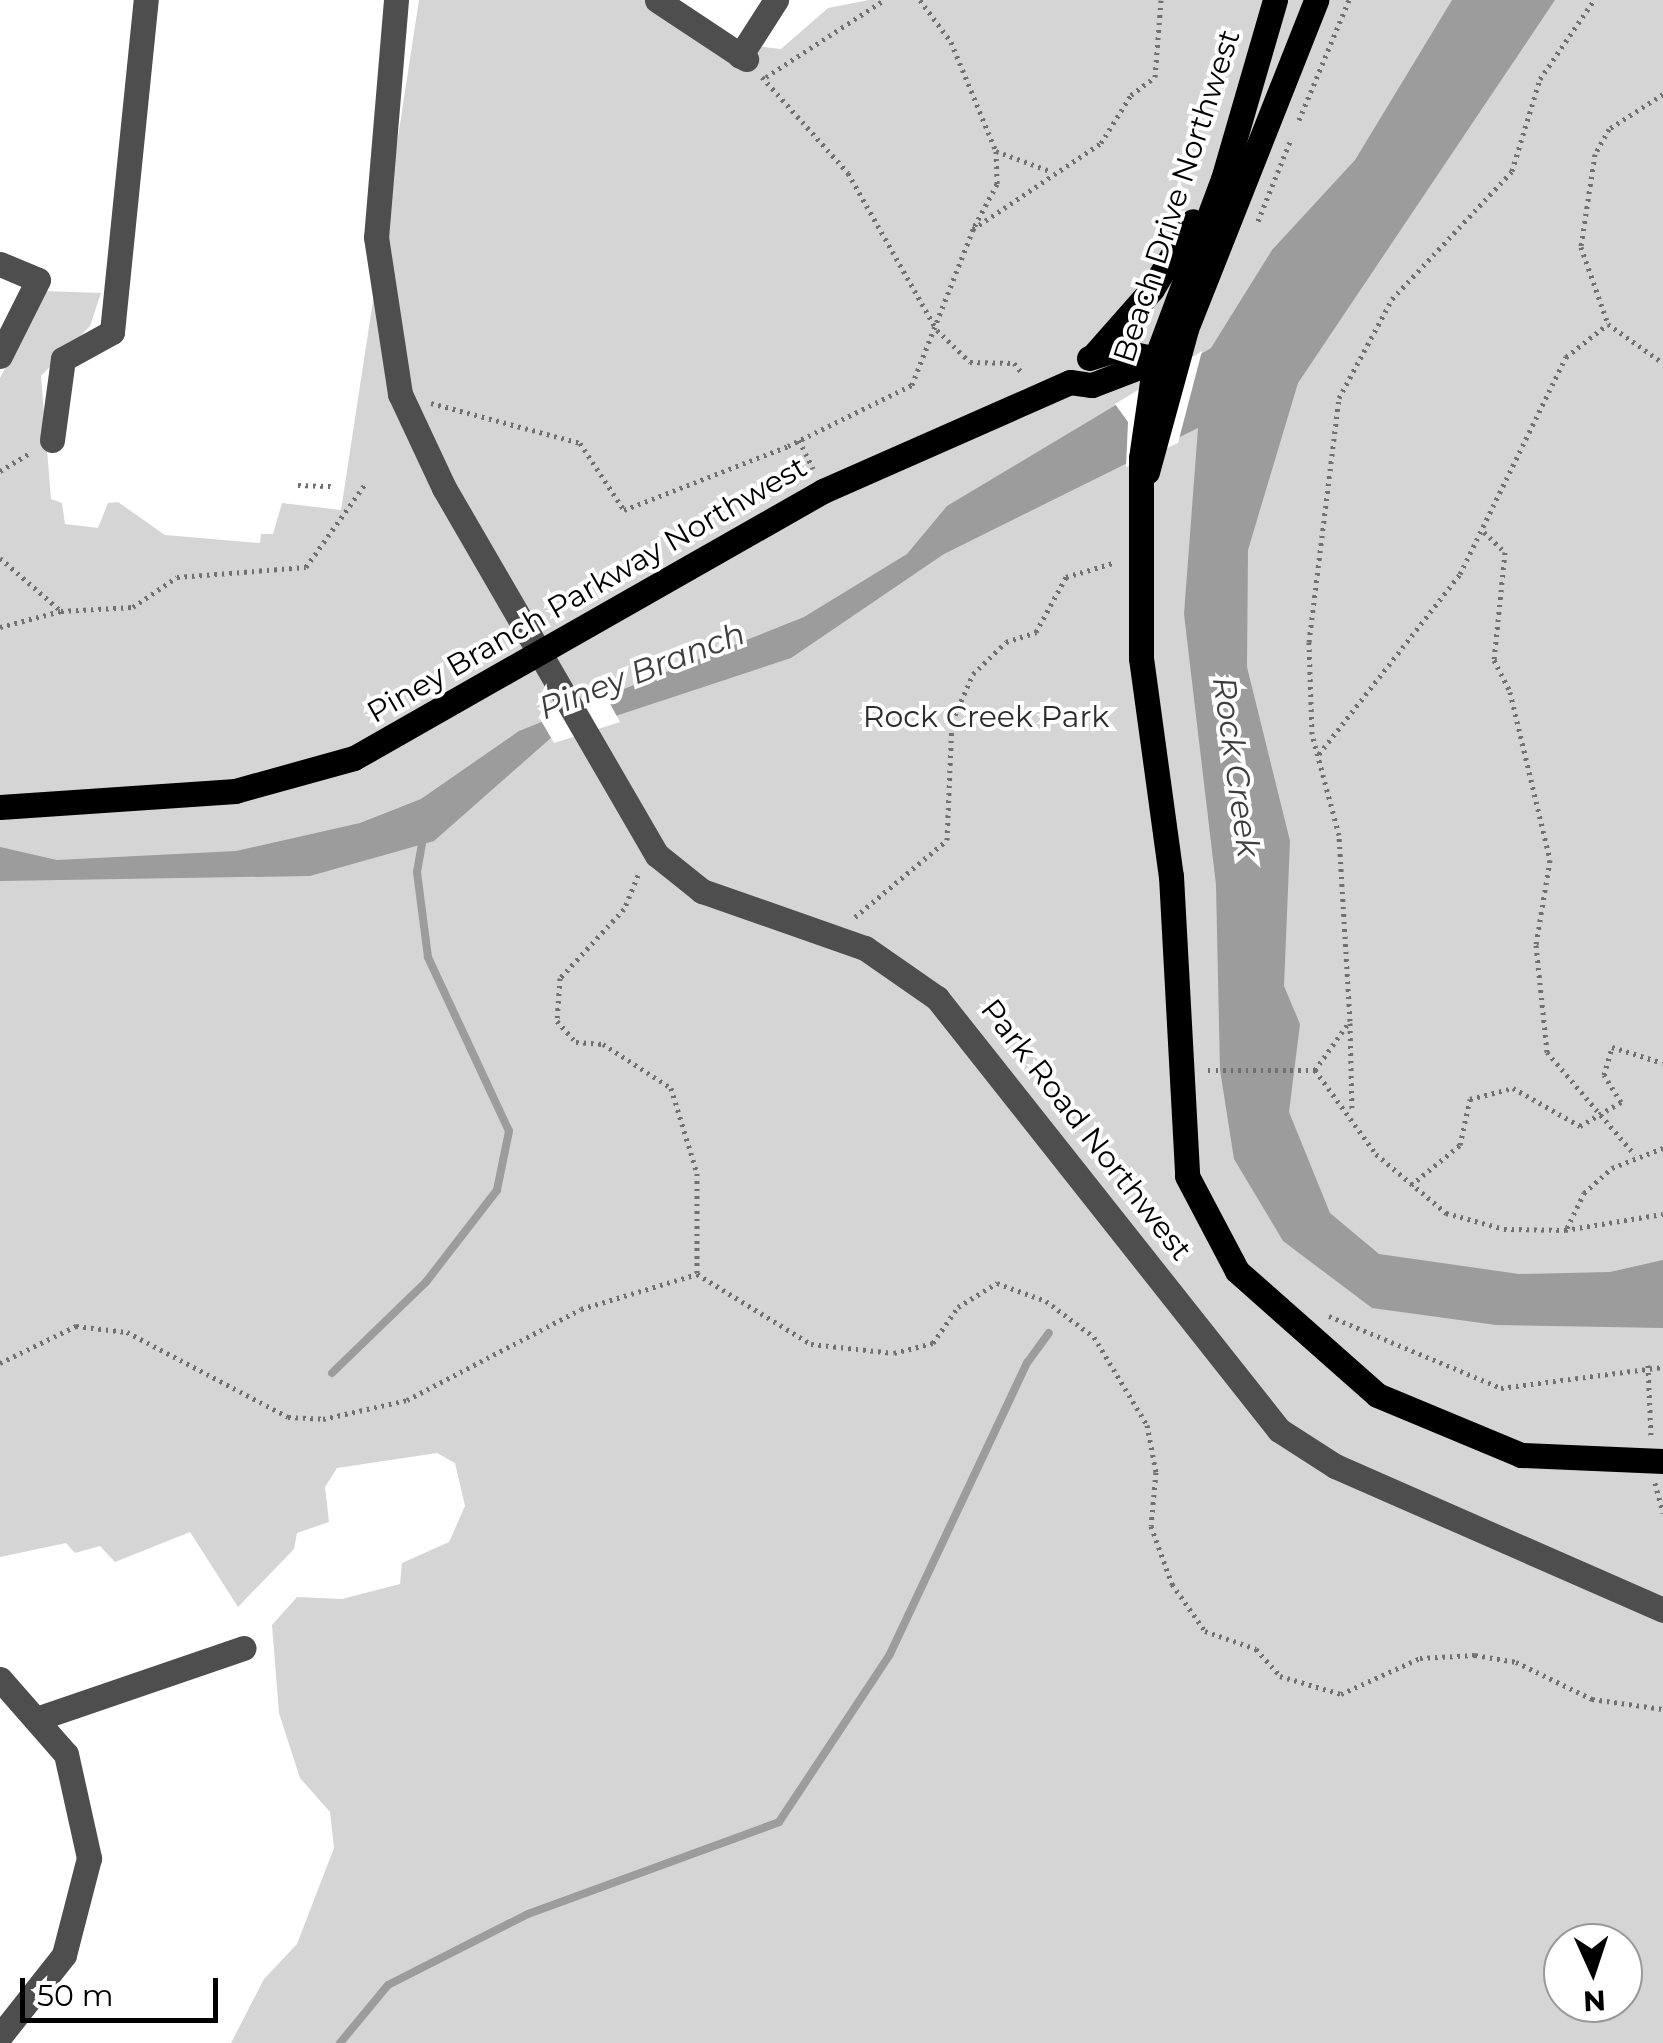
<!DOCTYPE html>
<style>
body{margin:0}
#map{position:relative;width:1663px;height:2043px;overflow:hidden;background:#fff;font-family:Montserrat,sans-serif}
div>[style]{position:absolute}
.green>*{inset:0;background:#d5d5d5}
.water>*{inset:0;background:#9c9c9c}
.pier>*{inset:0;background:#fff}
.stream>*{height:8px;margin:-4px;padding:0 4px;transform-origin:4px;border-radius:4px;background:#9c9c9c}
.path>*{height:5px;margin-top:-2.5px;transform-origin:0;background:repeating-linear-gradient(90deg,#707070 0 2.5px,transparent 0 7.5px)}
.minor>*{height:25px;margin:-12.5px;padding:0 12.5px;transform-origin:12.5px;border-radius:12.5px;background:#4e4e4e}
.major>*{height:25px;margin:-12.5px;padding:0 12.5px;transform-origin:12.5px;border-radius:12.5px;background:#000}
span{translate:-50% -50%;white-space:nowrap;text-align:center;line-height:1.15;-webkit-text-stroke:8px #fff;paint-order:stroke}
.street-label{font-size:30px;color:#000}
.park-label{font-size:30px;color:#2c2c2c}
.water-label{font-size:32px;color:#3d3d3d;font-style:italic}
.north{position:absolute;left:1543px;top:1923px;width:100px;height:100px;box-sizing:border-box;background:#fff;border:2px solid #999;border-radius:50%;rotate:177deg;font-size:28px;font-weight:700;line-height:40px;text-align:center;color:#000}
.north::after{content:'';display:block;margin:auto;width:35px;height:45px;background:#000;clip-path:polygon(50% 0,100% 100%,50% 72%,0 100%)}
.scale{position:absolute;left:20px;top:1978px;width:198px;height:45px;box-sizing:border-box;border:5px solid #000;border-top:0;padding-left:12px;font-size:30px;line-height:35px;white-space:nowrap;color:#000;-webkit-text-stroke:8px #fff;paint-order:stroke}
</style>
<div id="map">
<div class="green">
<i style="clip-path:polygon(evenodd,419px 0,667px 0,740px 44px,781px 49px,828px 8px,869px 0,1663px 0,1663px 2043px,231px 2043px,264px 1979px,297px 1944px,334px 1848px,330px 1812px,300px 1778px,279px 1713px,272px 1625px,297px 1597px,342px 1599px,400px 1584px,402px 1563px,449px 1542px,465px 1506px,455px 1463px,437px 1453px,337px 1468px,325px 1487px,329px 1522px,297px 1533px,294px 1549px,238px 1607px,190px 1532px,115px 1562px,100px 1546px,75px 1553px,66px 1543px,0 1557px,0 378px,45px 291px,101px 293px,90px 326px,41px 376px,51px 499px,62px 503px,65px 524px,98px 528px,108px 503px,118px 502px,165px 535px,260px 543px,261px 534px,273px 534px,282px 503px,341px 510px,419px 0,1563px 1943px,1623px 1943px,1623px 2003px,1563px 2003px,1563px 1943px)"></i>
</div>
<div class="water">
<i style="clip-path:polygon(1452px 0,1555px 0,1298px 383px,1248px 550px,1247px 667px,1290px 841px,1284px 986px,1300px 1024px,1289px 1112px,1330px 1213px,1379px 1254px,1519px 1274px,1610px 1272px,1663px 1260px,1663px 1328px,1496px 1325px,1372px 1308px,1283px 1241px,1234px 1159px,1220px 1070px,1216px 885px,1184px 614px,1198px 428px,944px 554px,791px 658px,552px 737px,434px 841px,310px 876px,0 881px,0 847px,57px 860px,236px 851px,360px 823px,421px 799px,519px 731px,804px 617px,907px 554px,947px 506px,1211px 348px,1272px 250px,1355px 160px)"></i>
</div>
<div class="pier">
<i style="clip-path:polygon(1202px 351px,1178px 443px,1126px 467px,1128px 422px,1115px 404px)"></i>
<i style="clip-path:polygon(602px 689px,620px 722px,554px 743px,539px 717px)"></i>
</div>
<div class="stream">
<i style="left:332px;top:1373px;width:131px;rotate:-44.1deg"></i>
<i style="left:426px;top:1282px;width:116px;rotate:-52.3deg"></i>
<i style="left:497px;top:1190px;width:60px;rotate:-78.5deg"></i>
<i style="left:509px;top:1131px;width:192px;rotate:-115deg"></i>
<i style="left:428px;top:957px;width:86px;rotate:-97.4deg"></i>
<i style="left:417px;top:872px;width:36px;rotate:-80deg"></i>
<i style="left:340px;top:2043px;width:75px;rotate:-50.4deg"></i>
<i style="left:388px;top:1985px;width:157px;rotate:-26.9deg"></i>
<i style="left:528px;top:1914px;width:267px;rotate:-20.1deg"></i>
<i style="left:779px;top:1822px;width:201px;rotate:-56.5deg"></i>
<i style="left:890px;top:1654px;width:322px;rotate:-64.8deg"></i>
<i style="left:1027px;top:1363px;width:37px;rotate:-54deg"></i>
</div>
<div class="path">
<i style="left:920px;top:0;width:52px;rotate:53.6deg"></i>
<i style="left:951px;top:42px;width:118px;rotate:67.6deg"></i>
<i style="left:996px;top:151px;width:33px;rotate:88deg"></i>
<i style="left:997px;top:184px;width:49px;rotate:118.1deg"></i>
<i style="left:762px;top:77px;width:129px;rotate:48.1deg"></i>
<i style="left:848px;top:173px;width:180px;rotate:60.5deg"></i>
<i style="left:937px;top:330px;width:46px;rotate:44.1deg"></i>
<i style="left:970px;top:362px;width:44px;rotate:1.3deg"></i>
<i style="left:1014px;top:363px;width:14px;rotate:51deg"></i>
<i style="left:766px;top:77px;width:141px;rotate:-33.1deg"></i>
<i style="left:1663px;top:94px;width:64px;rotate:147.1deg"></i>
<i style="left:1609px;top:129px;width:29px;rotate:119deg"></i>
<i style="left:1595px;top:154px;width:94px;rotate:98.6deg"></i>
<i style="left:1581px;top:247px;width:82px;rotate:70.7deg"></i>
<i style="left:1608px;top:324px;width:67px;rotate:35.3deg"></i>
<i style="left:1299px;top:120px;width:130px;rotate:-67.4deg"></i>
<i style="left:996px;top:151px;width:58px;rotate:20.3deg"></i>
<i style="left:1258px;top:221px;width:88px;rotate:-68.1deg"></i>
<i style="left:431px;top:403px;width:154px;rotate:15deg"></i>
<i style="left:580px;top:443px;width:80px;rotate:56.7deg"></i>
<i style="left:624px;top:510px;width:176px;rotate:-21.3deg"></i>
<i style="left:788px;top:446px;width:138px;rotate:-26.2deg"></i>
<i style="left:912px;top:385px;width:168px;rotate:-68.6deg"></i>
<i style="left:973px;top:229px;width:154px;rotate:-33.9deg"></i>
<i style="left:1101px;top:143px;width:57px;rotate:-58deg"></i>
<i style="left:1131px;top:95px;width:30px;rotate:-37deg"></i>
<i style="left:1155px;top:77px;width:77px;rotate:-85.5deg"></i>
<i style="left:799px;top:440px;width:32px;rotate:64deg"></i>
<i style="left:0;top:471px;width:37px;rotate:-31deg"></i>
<i style="left:298px;top:485px;width:37px;rotate:2deg"></i>
<i style="left:1484px;top:532px;width:29px;rotate:44deg"></i>
<i style="left:1505px;top:552px;width:109px;rotate:95.8deg"></i>
<i style="left:1494px;top:660px;width:36px;rotate:63deg"></i>
<i style="left:1510px;top:692px;width:173px;rotate:76.6deg"></i>
<i style="left:1550px;top:860px;width:86px;rotate:99.4deg"></i>
<i style="left:1536px;top:945px;width:108px;rotate:84.1deg"></i>
<i style="left:1547px;top:1052px;width:135px;rotate:49.5deg"></i>
<i style="left:0;top:558px;width:81px;rotate:41deg"></i>
<i style="left:0;top:627px;width:63px;rotate:-14.7deg"></i>
<i style="left:61px;top:611px;width:72px;rotate:-3.2deg"></i>
<i style="left:133px;top:607px;width:53px;rotate:-34.3deg"></i>
<i style="left:177px;top:577px;width:129px;rotate:-4.4deg"></i>
<i style="left:306px;top:567px;width:103px;rotate:-54.5deg"></i>
<i style="left:1319px;top:754px;width:229px;rotate:-51.9deg"></i>
<i style="left:1460px;top:574px;width:242px;rotate:-64deg"></i>
<i style="left:1566px;top:357px;width:53px;rotate:-38.2deg"></i>
<i style="left:638px;top:875px;width:37px;rotate:112deg"></i>
<i style="left:624px;top:909px;width:94px;rotate:132.8deg"></i>
<i style="left:560px;top:978px;width:43px;rotate:94deg"></i>
<i style="left:557px;top:1021px;width:28px;rotate:48deg"></i>
<i style="left:576px;top:1042px;width:27px;rotate:4deg"></i>
<i style="left:603px;top:1044px;width:81px;rotate:32.9deg"></i>
<i style="left:671px;top:1088px;width:89px;rotate:73deg"></i>
<i style="left:697px;top:1173px;width:101px;rotate:90deg"></i>
<i style="left:697px;top:1274px;width:134px;rotate:31.6deg"></i>
<i style="left:811px;top:1344px;width:83px;rotate:6.2deg"></i>
<i style="left:894px;top:1353px;width:40px;rotate:-14.4deg"></i>
<i style="left:933px;top:1343px;width:44px;rotate:-55.2deg"></i>
<i style="left:958px;top:1307px;width:46px;rotate:-31.6deg"></i>
<i style="left:997px;top:1283px;width:52px;rotate:20.2deg"></i>
<i style="left:1046px;top:1301px;width:60px;rotate:36.9deg"></i>
<i style="left:1094px;top:1337px;width:103px;rotate:58.9deg"></i>
<i style="left:1147px;top:1425px;width:48px;rotate:79.2deg"></i>
<i style="left:1156px;top:1472px;width:54px;rotate:95.3deg"></i>
<i style="left:1151px;top:1526px;width:62px;rotate:70.1deg"></i>
<i style="left:1172px;top:1584px;width:57px;rotate:54.9deg"></i>
<i style="left:1205px;top:1631px;width:54px;rotate:19.4deg"></i>
<i style="left:1256px;top:1649px;width:36px;rotate:48deg"></i>
<i style="left:1280px;top:1676px;width:64px;rotate:16.4deg"></i>
<i style="left:1341px;top:1694px;width:87px;rotate:-24.5deg"></i>
<i style="left:1420px;top:1658px;width:55px;rotate:-3.1deg"></i>
<i style="left:1475px;top:1655px;width:42px;rotate:9.7deg"></i>
<i style="left:1516px;top:1662px;width:85px;rotate:26deg"></i>
<i style="left:1592px;top:1699px;width:72px;rotate:8deg"></i>
<i style="left:855px;top:917px;width:120px;rotate:-39.9deg"></i>
<i style="left:947px;top:840px;width:118px;rotate:-87.6deg"></i>
<i style="left:952px;top:722px;width:52px;rotate:-66.4deg"></i>
<i style="left:973px;top:674px;width:46px;rotate:-44.1deg"></i>
<i style="left:1006px;top:642px;width:32px;rotate:-18deg"></i>
<i style="left:1036px;top:632px;width:63px;rotate:-61.4deg"></i>
<i style="left:1066px;top:577px;width:52px;rotate:-16.7deg"></i>
<i style="left:1350px;top:1023px;width:89px;rotate:88.7deg"></i>
<i style="left:1208px;top:1070px;width:107px"></i>
<i style="left:1315px;top:1070px;width:60px;rotate:-54.5deg"></i>
<i style="left:1350px;top:1021px;width:186px;rotate:-93.4deg"></i>
<i style="left:1339px;top:835px;width:105px;rotate:-105deg"></i>
<i style="left:1312px;top:734px;width:92px;rotate:-91.9deg"></i>
<i style="left:1309px;top:642px;width:246px;rotate:-83deg"></i>
<i style="left:1339px;top:398px;width:112px;rotate:-61.8deg"></i>
<i style="left:1392px;top:299px;width:175px;rotate:-46.8deg"></i>
<i style="left:1512px;top:171px;width:96px;rotate:-73.1deg"></i>
<i style="left:1540px;top:79px;width:96px;rotate:-55.6deg"></i>
<i style="left:1315px;top:1070px;width:104px;rotate:54deg"></i>
<i style="left:1376px;top:1154px;width:92px;rotate:40.1deg"></i>
<i style="left:1446px;top:1213px;width:60px;rotate:15.4deg"></i>
<i style="left:1504px;top:1229px;width:61px;rotate:0.9deg"></i>
<i style="left:1565px;top:1230px;width:99px;rotate:-9.3deg"></i>
<i style="left:1411px;top:1185px;width:63px;rotate:-39.2deg"></i>
<i style="left:1460px;top:1145px;width:47px;rotate:-77.7deg"></i>
<i style="left:1470px;top:1099px;width:44px;rotate:-14.3deg"></i>
<i style="left:1513px;top:1088px;width:77px;rotate:29.6deg"></i>
<i style="left:1580px;top:1126px;width:48px;rotate:-30.3deg"></i>
<i style="left:1621px;top:1102px;width:32px;rotate:-122deg"></i>
<i style="left:1604px;top:1075px;width:29px;rotate:-74deg"></i>
<i style="left:1612px;top:1047px;width:53px;rotate:17.4deg"></i>
<i style="left:1567px;top:1228px;width:39px;rotate:-64deg"></i>
<i style="left:1584px;top:1193px;width:38px;rotate:-42deg"></i>
<i style="left:1612px;top:1168px;width:55px;rotate:-21.4deg"></i>
<i style="left:1329px;top:1316px;width:186px;rotate:22.7deg"></i>
<i style="left:1501px;top:1388px;width:163px;rotate:-7.4deg"></i>
<i style="left:0;top:1363px;width:85px;rotate:-26deg"></i>
<i style="left:76px;top:1326px;width:51px;rotate:6.7deg"></i>
<i style="left:127px;top:1332px;width:182px;rotate:27.8deg"></i>
<i style="left:288px;top:1417px;width:35px;rotate:3deg"></i>
<i style="left:323px;top:1419px;width:86px;rotate:-12.7deg"></i>
<i style="left:407px;top:1400px;width:196px;rotate:-27.6deg"></i>
<i style="left:581px;top:1309px;width:121px;rotate:-16.8deg"></i>
<i style="left:1648px;top:1365px;width:72px;rotate:87.6deg"></i>
<i style="left:1655px;top:1483px;width:31px;rotate:75deg"></i>
</div>
<div class="minor">
<i style="left:396px;top:0;width:238px;rotate:94.8deg"></i>
<i style="left:376px;top:237px;width:159px;rotate:81.3deg"></i>
<i style="left:400px;top:394px;width:104px;rotate:64.9deg"></i>
<i style="left:444px;top:488px;width:424px;rotate:59.9deg"></i>
<i style="left:657px;top:855px;width:58px;rotate:38.7deg"></i>
<i style="left:702px;top:891px;width:173px;rotate:19.3deg"></i>
<i style="left:865px;top:948px;width:88px;rotate:34.8deg"></i>
<i style="left:937px;top:998px;width:551px;rotate:51.63deg"></i>
<i style="left:1279px;top:1430px;width:67px;rotate:32.7deg"></i>
<i style="left:1335px;top:1466px;width:358px;rotate:23.7deg"></i>
<i style="left:657px;top:0;width:107px;rotate:33.5deg"></i>
<i style="left:740px;top:56px;width:67px;rotate:-57.3deg"></i>
<i style="left:0;top:264px;width:41px;rotate:22.8deg"></i>
<i style="left:38px;top:280px;width:85px;rotate:116.6deg"></i>
<i style="left:52px;top:440px;width:82px;rotate:-82.3deg"></i>
<i style="left:63px;top:359px;width:56px;rotate:-28.9deg"></i>
<i style="left:112px;top:332px;width:334px;rotate:-84.2deg"></i>
<i style="left:0;top:1679px;width:100px;rotate:48.7deg"></i>
<i style="left:66px;top:1754px;width:107px;rotate:77.5deg"></i>
<i style="left:89px;top:1858px;width:100px;rotate:104.5deg"></i>
<i style="left:64px;top:1955px;width:103px;rotate:128.3deg"></i>
<i style="left:42px;top:1717px;width:213px;rotate:-18.9deg"></i>
</div>
<div class="major">
<i style="left:1275px;top:0;width:186px;rotate:106.2deg"></i>
<i style="left:1223px;top:179px;width:194px;rotate:110.5deg"></i>
<i style="left:1155px;top:361px;width:98px;rotate:98.2deg"></i>
<i style="left:1141px;top:458px;width:200px;rotate:90deg"></i>
<i style="left:1141px;top:658px;width:220px;rotate:82.2deg"></i>
<i style="left:1171px;top:876px;width:300px;rotate:86.9deg"></i>
<i style="left:1187px;top:1176px;width:107px;rotate:62.2deg"></i>
<i style="left:1237px;top:1271px;width:187px;rotate:41.5deg"></i>
<i style="left:1377px;top:1395px;width:156px;rotate:22.6deg"></i>
<i style="left:1521px;top:1455px;width:142px;rotate:2.4deg"></i>
<i style="left:1093px;top:356px;width:89px;rotate:-48.6deg"></i>
<i style="left:1152px;top:289px;width:79px;rotate:-58.9deg"></i>
<i style="left:1089px;top:358px;width:27px;rotate:-17deg"></i>
<i style="left:1115px;top:350px;width:52px;rotate:12.2deg"></i>
<i style="left:1147px;top:472px;width:148px;rotate:-74.7deg"></i>
<i style="left:1186px;top:329px;width:354px;rotate:-68.4deg"></i>
<i style="left:0;top:807px;width:236px;rotate:-3.9deg"></i>
<i style="left:235px;top:791px;width:123px;rotate:-15.5deg"></i>
<i style="left:354px;top:758px;width:540px;rotate:-29.65deg"></i>
<i style="left:823px;top:491px;width:270px;rotate:-23.8deg"></i>
<i style="left:1070px;top:382px;width:22px;rotate:8deg"></i>
<i style="left:1092px;top:385px;width:67px;rotate:-20.9deg"></i>
</div>
<div class="street-label">
<span style="left:1177px;top:196px;rotate:-72deg">Beach Drive Northwest</span>
<span style="left:587px;top:590px;rotate:-30deg">Piney Branch Parkway Northwest</span>
<span style="left:1086px;top:1130px;rotate:52deg">Park Road Northwest</span>
</div>
<div class="park-label">
<span style="left:986px;top:717px">Rock Creek Park</span>
</div>
<div class="water-label">
<span style="left:642px;top:671px;rotate:-21deg">Piney Branch</span>
<span style="left:1236px;top:767px;rotate:82deg">Rock Creek</span>
</div>
<div class="north">N</div>
<div class="scale">50 m</div>
</div>
